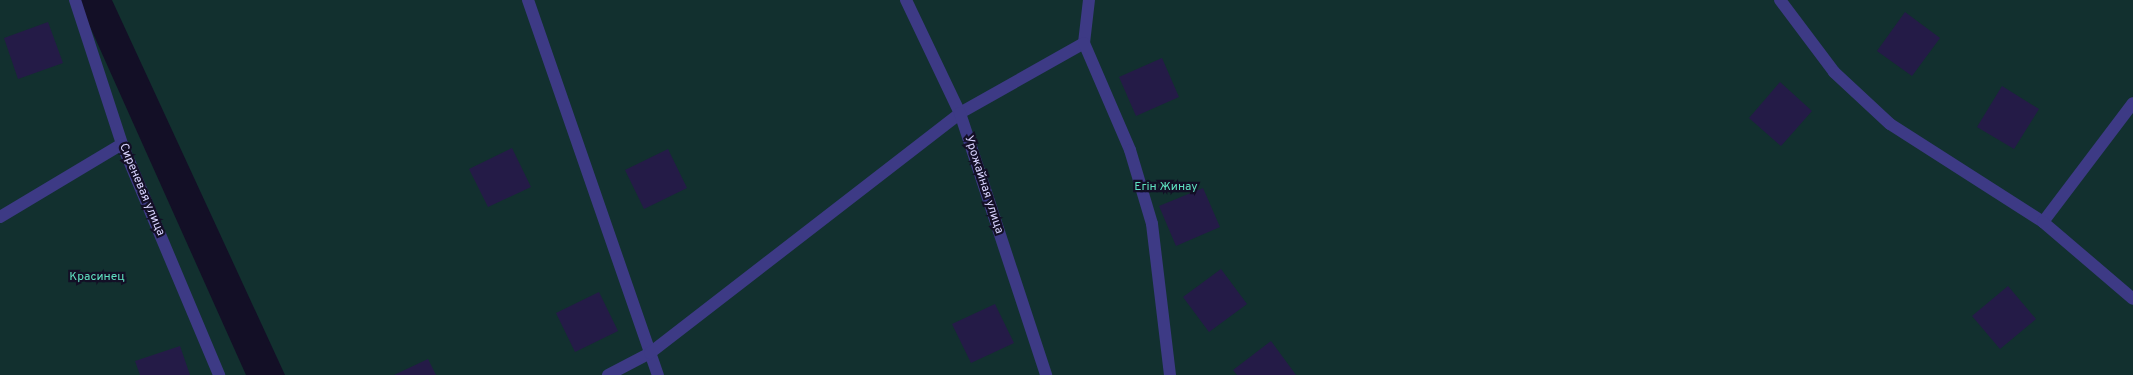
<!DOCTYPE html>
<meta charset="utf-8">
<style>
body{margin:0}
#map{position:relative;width:2133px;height:375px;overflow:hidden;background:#130f26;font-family:Overpass,sans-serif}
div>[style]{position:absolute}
.green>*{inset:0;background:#12302f}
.building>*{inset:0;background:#241b47}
.lane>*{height:12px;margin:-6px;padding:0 6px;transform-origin:6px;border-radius:6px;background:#3d3a85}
.street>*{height:12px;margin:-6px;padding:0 6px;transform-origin:6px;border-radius:6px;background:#3d3a85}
span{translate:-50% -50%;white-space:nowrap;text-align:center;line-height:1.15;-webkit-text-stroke:4.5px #130f26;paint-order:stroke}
.street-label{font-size:12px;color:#d9d4ff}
.park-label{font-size:12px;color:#5fe0c0}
</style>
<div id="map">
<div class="green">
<i style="clip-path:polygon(0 0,78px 0,246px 375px,0 375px)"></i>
<i style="clip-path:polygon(112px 0,2133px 0,2133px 375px,285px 375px)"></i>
</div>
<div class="building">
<i style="clip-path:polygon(1905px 12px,1940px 38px,1912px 76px,1877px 51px)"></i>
<i style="clip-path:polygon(48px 22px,63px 63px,18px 79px,4px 38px)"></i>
<i style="clip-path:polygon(1162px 58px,1179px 97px,1136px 116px,1119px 77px)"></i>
<i style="clip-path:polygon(1780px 82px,1812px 111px,1781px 146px,1749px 118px)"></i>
<i style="clip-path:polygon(2002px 86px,2039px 109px,2014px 149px,1977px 127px)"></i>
<i style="clip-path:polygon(512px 148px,531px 187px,488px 207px,469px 169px)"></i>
<i style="clip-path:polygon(668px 149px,687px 188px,644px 209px,625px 170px)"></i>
<i style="clip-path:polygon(1203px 188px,1220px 227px,1176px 246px,1159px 206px)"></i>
<i style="clip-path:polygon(1221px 269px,1247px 304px,1209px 332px,1183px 297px)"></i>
<i style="clip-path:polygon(2008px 286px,2036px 319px,2000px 349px,1972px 316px)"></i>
<i style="clip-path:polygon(599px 292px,618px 331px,575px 352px,556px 313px)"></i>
<i style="clip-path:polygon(995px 304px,1014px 343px,971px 363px,952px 324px)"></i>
<i style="clip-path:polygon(1271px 341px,1296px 375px,1237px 375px,1233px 370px)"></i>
<i style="clip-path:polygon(180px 346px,190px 375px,140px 375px,135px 361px)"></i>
<i style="clip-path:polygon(428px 359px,436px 375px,394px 375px)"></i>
</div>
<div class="lane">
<i style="left:528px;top:0;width:397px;rotate:70.9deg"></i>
<i style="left:1780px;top:0;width:90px;rotate:53.1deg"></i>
<i style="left:1834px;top:72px;width:76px;rotate:42.9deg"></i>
<i style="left:1890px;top:124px;width:182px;rotate:32.6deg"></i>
<i style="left:2043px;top:222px;width:149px;rotate:-52.9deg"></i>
<i style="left:1084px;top:43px;width:43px;rotate:-83.4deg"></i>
<i style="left:0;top:217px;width:142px;rotate:-30.9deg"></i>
<i style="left:2043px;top:222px;width:118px;rotate:40.5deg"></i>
<i style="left:608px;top:375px;width:47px;rotate:-27.6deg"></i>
<i style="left:650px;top:353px;width:392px;rotate:-37.7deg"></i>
<i style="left:960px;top:113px;width:142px;rotate:-29.4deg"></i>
<i style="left:1084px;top:43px;width:116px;rotate:66.7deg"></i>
<i style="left:1130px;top:150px;width:77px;rotate:73.4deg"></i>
<i style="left:1152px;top:224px;width:152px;rotate:83.2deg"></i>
</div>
<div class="street">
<i style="left:75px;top:0;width:151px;rotate:71.9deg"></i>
<i style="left:122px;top:144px;width:251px;rotate:67.2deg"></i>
<i style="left:906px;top:0;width:125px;rotate:64.5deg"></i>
<i style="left:960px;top:113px;width:276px;rotate:71.8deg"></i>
</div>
<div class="street-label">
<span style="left:983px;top:185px;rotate:72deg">Урожайная улица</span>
<span style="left:141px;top:190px;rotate:67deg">Сиреневая улица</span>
</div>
<div class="park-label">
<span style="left:1166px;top:188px">Егін Жинау</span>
<span style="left:97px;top:278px">Красинец</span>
</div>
</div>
